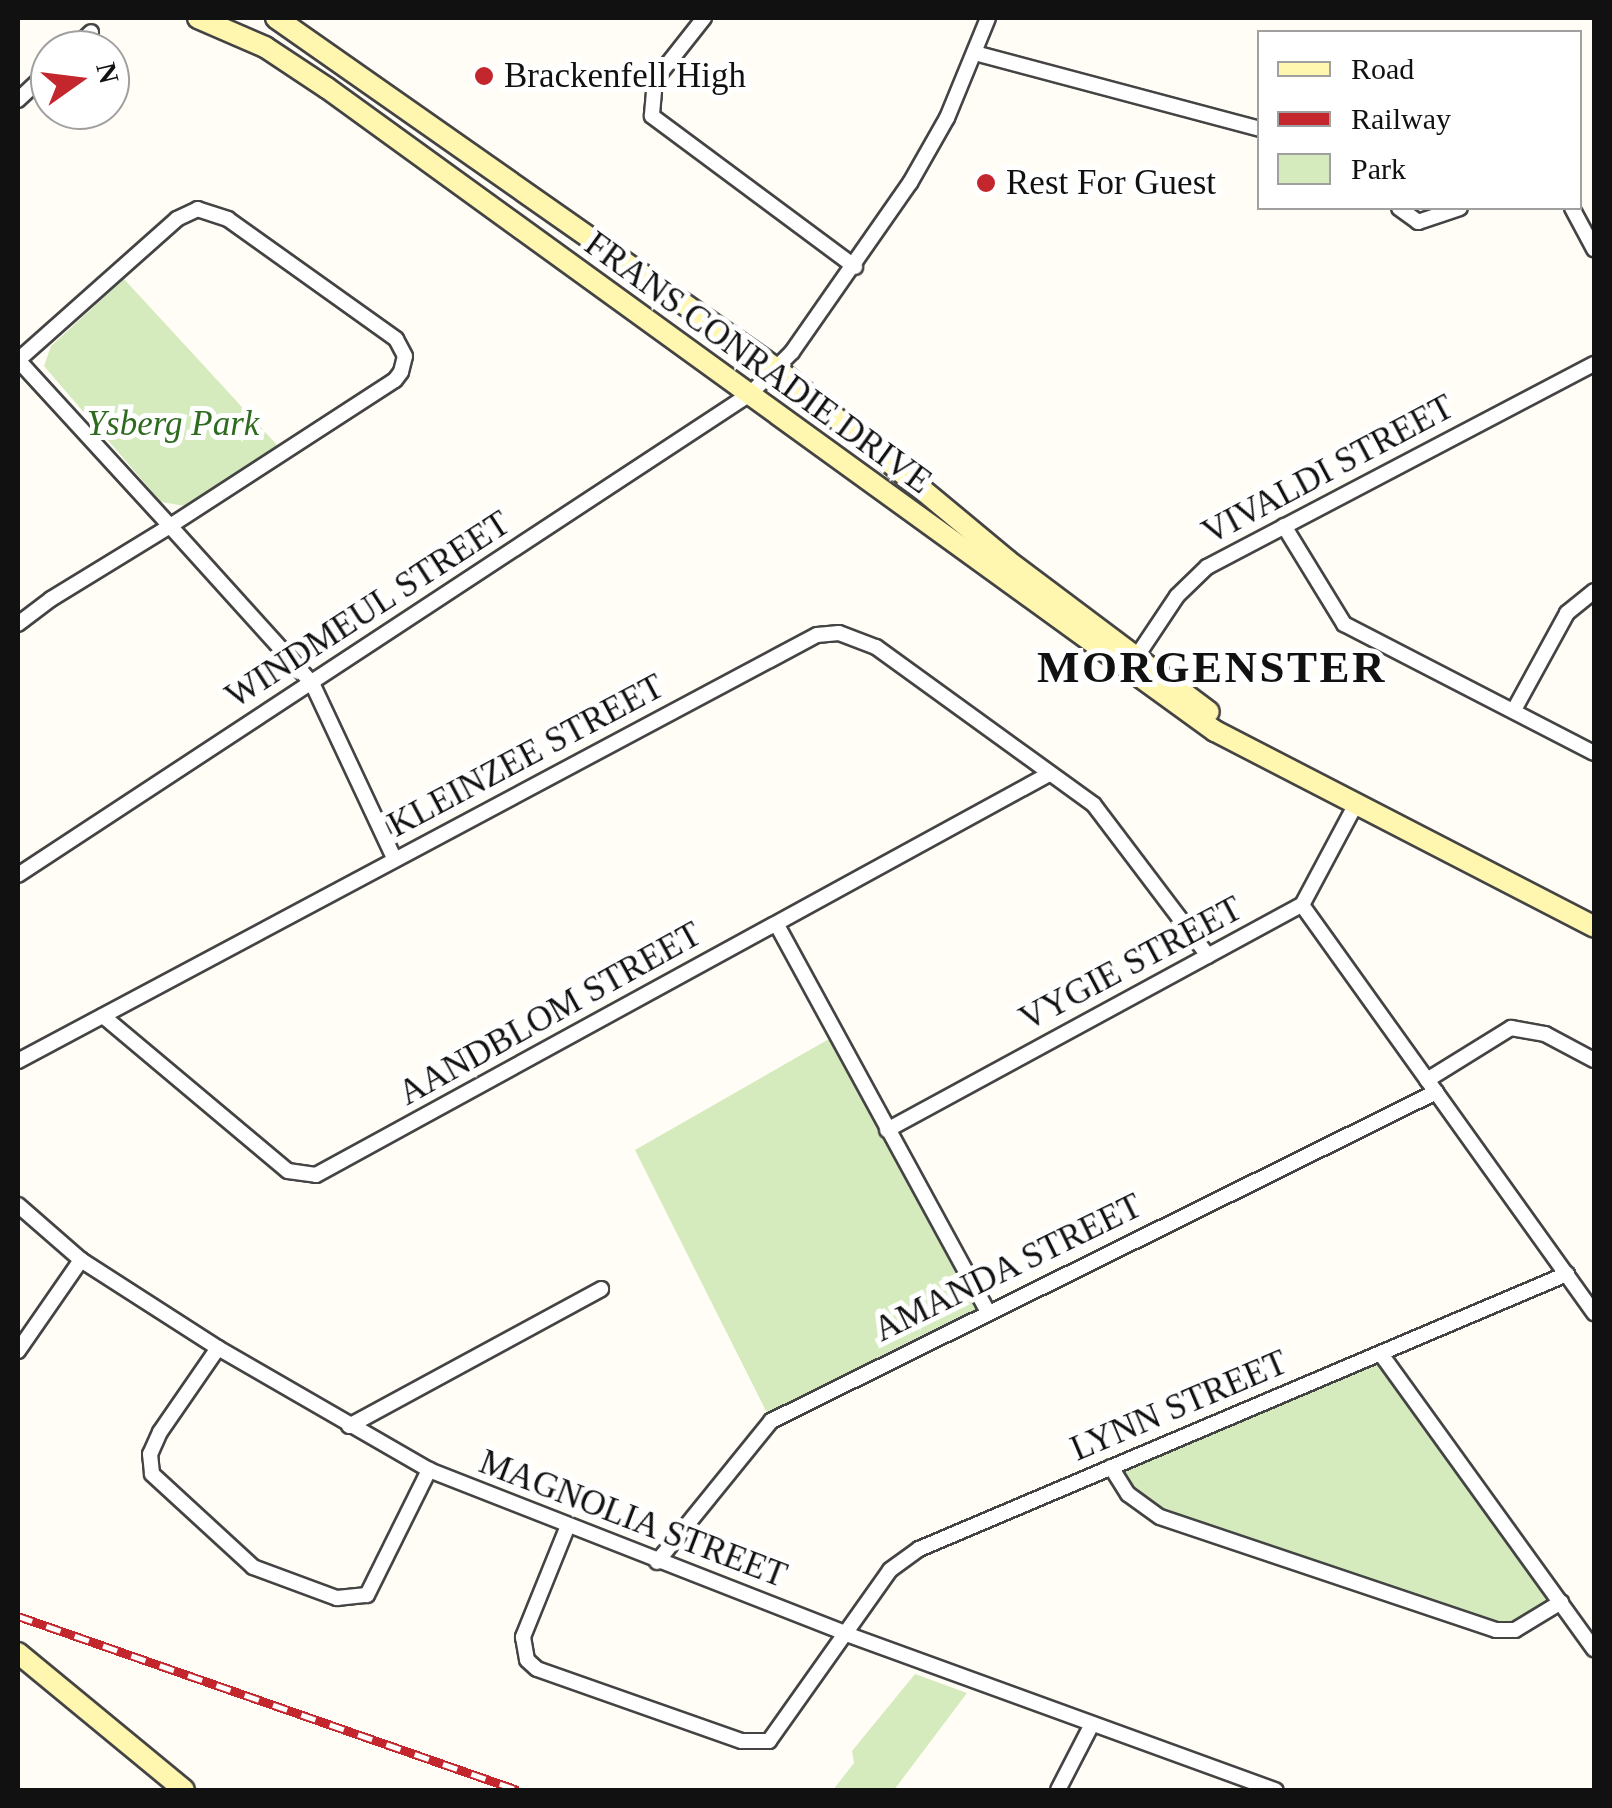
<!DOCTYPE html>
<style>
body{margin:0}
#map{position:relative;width:1612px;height:1808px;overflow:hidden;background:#fffdf5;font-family:Georgia,serif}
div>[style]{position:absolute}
.green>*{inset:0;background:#d5ebbd}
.roads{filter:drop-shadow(2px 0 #444) drop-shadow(-2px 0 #444) drop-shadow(0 2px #444) drop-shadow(0 -2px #444)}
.street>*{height:14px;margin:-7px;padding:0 7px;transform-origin:7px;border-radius:7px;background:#fff}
.secondary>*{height:20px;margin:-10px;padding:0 10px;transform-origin:10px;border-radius:10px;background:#fff6b0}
.rail>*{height:9px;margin-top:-4.5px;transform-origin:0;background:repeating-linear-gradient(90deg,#fff 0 15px,#c4262e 0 30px);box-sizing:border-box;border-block:2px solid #c4262e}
.dots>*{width:28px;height:28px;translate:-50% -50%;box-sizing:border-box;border:5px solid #fff;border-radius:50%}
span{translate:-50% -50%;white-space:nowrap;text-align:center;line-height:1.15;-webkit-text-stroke:10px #fff;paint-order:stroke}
.poi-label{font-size:35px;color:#111}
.left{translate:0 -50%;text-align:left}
.street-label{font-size:35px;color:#111}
.park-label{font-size:35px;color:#2f6b1f;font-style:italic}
.district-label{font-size:45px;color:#111;font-weight:700;letter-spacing:2.5px}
.frame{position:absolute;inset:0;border:20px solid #111;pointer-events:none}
.legend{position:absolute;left:1257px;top:30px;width:325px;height:180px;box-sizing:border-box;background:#fff;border:2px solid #a0a0a0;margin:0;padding:12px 18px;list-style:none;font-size:30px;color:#111}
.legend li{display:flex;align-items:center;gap:20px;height:50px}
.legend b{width:50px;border:2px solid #a0a0a0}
.north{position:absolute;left:30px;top:30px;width:100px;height:100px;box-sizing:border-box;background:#fff;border:2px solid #a0a0a0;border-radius:50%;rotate:76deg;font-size:28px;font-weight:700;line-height:40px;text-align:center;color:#111}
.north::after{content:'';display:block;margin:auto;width:35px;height:45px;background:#c4262e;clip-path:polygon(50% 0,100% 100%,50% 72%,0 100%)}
</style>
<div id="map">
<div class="green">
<i style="clip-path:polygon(124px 279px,278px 446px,185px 506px,161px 502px,44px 366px,51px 346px)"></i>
<i style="clip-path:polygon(836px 1035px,987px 1310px,771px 1421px,635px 1150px)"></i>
<i style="clip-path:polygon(1381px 1354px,1556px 1596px,1516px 1628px,1158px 1515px,1131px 1495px,1115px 1465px)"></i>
<i style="clip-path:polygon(915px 1674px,967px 1693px,894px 1790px,833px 1790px,854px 1763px,852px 1751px)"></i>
</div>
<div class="roads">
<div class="street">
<i style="left:704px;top:18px;width:79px;rotate:128.3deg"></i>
<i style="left:655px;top:80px;width:36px;rotate:95deg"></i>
<i style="left:652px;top:116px;width:253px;rotate:36.6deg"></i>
<i style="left:72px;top:50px;width:26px;rotate:-43deg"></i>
<i style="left:975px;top:53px;width:295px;rotate:14.9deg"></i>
<i style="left:18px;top:100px;width:44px;rotate:-43.2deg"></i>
<i style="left:1399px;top:208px;width:24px;rotate:36deg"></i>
<i style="left:1418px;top:222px;width:44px;rotate:-18.4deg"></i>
<i style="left:1572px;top:208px;width:47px;rotate:61.8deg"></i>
<i style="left:1284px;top:526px;width:115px;rotate:58.5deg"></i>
<i style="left:1344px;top:624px;width:281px;rotate:27.3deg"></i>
<i style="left:18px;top:624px;width:41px;rotate:-37.1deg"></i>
<i style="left:51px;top:599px;width:140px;rotate:-31.5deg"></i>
<i style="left:170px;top:526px;width:268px;rotate:-33deg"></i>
<i style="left:395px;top:380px;width:10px;rotate:-53deg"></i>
<i style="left:401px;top:372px;width:16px;rotate:-76deg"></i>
<i style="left:405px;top:356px;width:19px;rotate:-118deg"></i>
<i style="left:396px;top:339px;width:206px;rotate:-144.5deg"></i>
<i style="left:228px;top:219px;width:32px;rotate:-162deg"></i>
<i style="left:198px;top:209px;width:23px;rotate:155deg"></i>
<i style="left:177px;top:219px;width:213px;rotate:138.4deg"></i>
<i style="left:18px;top:360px;width:225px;rotate:47.5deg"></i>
<i style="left:170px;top:526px;width:212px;rotate:47.9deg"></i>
<i style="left:312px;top:683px;width:195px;rotate:64.9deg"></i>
<i style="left:1133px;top:662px;width:79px;rotate:-56.3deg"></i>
<i style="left:1177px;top:596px;width:42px;rotate:-44deg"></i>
<i style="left:1207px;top:567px;width:437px;rotate:-27.7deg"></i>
<i style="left:1514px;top:710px;width:111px;rotate:-61.3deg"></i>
<i style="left:1567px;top:613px;width:35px;rotate:-39deg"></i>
<i style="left:18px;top:875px;width:876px;rotate:-33.31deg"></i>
<i style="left:750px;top:394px;width:59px;rotate:-45deg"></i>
<i style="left:792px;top:352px;width:206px;rotate:-55.1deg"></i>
<i style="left:910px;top:183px;width:75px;rotate:-60.4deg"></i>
<i style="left:947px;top:118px;width:108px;rotate:-67.7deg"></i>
<i style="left:1302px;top:905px;width:502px;rotate:54.41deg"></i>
<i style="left:777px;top:925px;width:439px;rotate:61.4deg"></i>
<i style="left:103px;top:1016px;width:241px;rotate:40deg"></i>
<i style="left:288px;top:1171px;width:28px;rotate:8deg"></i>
<i style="left:316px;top:1175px;width:836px;rotate:-28.68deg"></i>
<i style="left:18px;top:1061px;width:905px;rotate:-28.07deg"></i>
<i style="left:817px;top:635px;width:22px;rotate:-5deg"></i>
<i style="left:839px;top:633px;width:40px;rotate:21deg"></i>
<i style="left:876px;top:647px;width:269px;rotate:35.9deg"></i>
<i style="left:1094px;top:805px;width:189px;rotate:52.9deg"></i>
<i style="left:1427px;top:1080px;width:99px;rotate:-31.8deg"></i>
<i style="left:1511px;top:1028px;width:35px;rotate:10deg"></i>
<i style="left:1545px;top:1034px;width:55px;rotate:28deg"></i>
<i style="left:887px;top:1130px;width:472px;rotate:-28.5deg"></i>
<i style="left:1302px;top:905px;width:115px;rotate:-61.9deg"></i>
<i style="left:18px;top:1205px;width:84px;rotate:41.1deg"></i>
<i style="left:81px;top:1260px;width:163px;rotate:32.7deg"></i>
<i style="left:218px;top:1348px;width:244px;rotate:30deg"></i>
<i style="left:429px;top:1470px;width:451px;rotate:21.4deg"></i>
<i style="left:849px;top:1635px;width:454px;rotate:20deg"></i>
<i style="left:218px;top:1348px;width:102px;rotate:124.6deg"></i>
<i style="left:160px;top:1432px;width:24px;rotate:114deg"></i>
<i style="left:150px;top:1454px;width:20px;rotate:84deg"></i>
<i style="left:152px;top:1474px;width:137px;rotate:42.6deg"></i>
<i style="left:253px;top:1567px;width:90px;rotate:20.3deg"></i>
<i style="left:337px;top:1598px;width:30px;rotate:-6deg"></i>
<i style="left:367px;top:1595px;width:140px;rotate:-63.6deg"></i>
<i style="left:18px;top:1351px;width:111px;rotate:-55.3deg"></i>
<i style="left:1381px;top:1354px;width:364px;rotate:54.2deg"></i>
<i style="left:349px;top:1426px;width:287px;rotate:-28.5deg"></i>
<i style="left:1111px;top:1467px;width:32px;rotate:58deg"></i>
<i style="left:1128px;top:1494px;width:39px;rotate:36deg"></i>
<i style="left:1160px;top:1517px;width:354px;rotate:18.6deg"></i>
<i style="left:1496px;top:1630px;width:19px"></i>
<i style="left:1515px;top:1630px;width:54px;rotate:-31.3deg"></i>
<i style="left:567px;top:1528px;width:118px;rotate:112deg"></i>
<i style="left:523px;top:1637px;width:23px;rotate:80deg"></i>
<i style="left:527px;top:1660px;width:13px;rotate:42deg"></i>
<i style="left:537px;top:1669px;width:217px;rotate:19.4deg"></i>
<i style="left:742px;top:1741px;width:27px"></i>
<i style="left:769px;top:1741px;width:209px;rotate:-54.7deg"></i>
<i style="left:890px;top:1570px;width:36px;rotate:-36deg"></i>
<i style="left:919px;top:1549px;width:704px;rotate:-23deg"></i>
<i style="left:657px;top:1562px;width:181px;rotate:-51deg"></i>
<i style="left:771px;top:1421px;width:742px;rotate:-26.32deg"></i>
<i style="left:1058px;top:1790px;width:72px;rotate:-62.7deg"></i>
</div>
<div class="secondary">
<i style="left:198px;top:18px;width:73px;rotate:23.4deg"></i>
<i style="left:265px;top:47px;width:74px;rotate:33.5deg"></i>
<i style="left:327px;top:88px;width:1096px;rotate:35.91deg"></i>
<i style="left:1215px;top:731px;width:427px;rotate:27.3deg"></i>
<i style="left:276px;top:18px;width:612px;rotate:35.02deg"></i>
<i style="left:777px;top:369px;width:300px;rotate:39.7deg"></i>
<i style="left:1008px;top:561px;width:251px;rotate:36.9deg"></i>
<i style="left:18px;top:1653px;width:215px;rotate:39.5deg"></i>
</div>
</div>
<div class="rail">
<i style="left:18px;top:1616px;width:529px;rotate:19.19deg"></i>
</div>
<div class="dots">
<i style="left:484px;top:76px;background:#c4262e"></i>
<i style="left:986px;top:183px;background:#c4262e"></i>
</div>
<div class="poi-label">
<span class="left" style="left:504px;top:76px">Brackenfell High</span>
<span class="left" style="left:1006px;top:183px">Rest For Guest</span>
</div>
<div class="street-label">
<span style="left:758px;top:363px;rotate:36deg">FRANS CONRADIE DRIVE</span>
<span style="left:1328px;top:470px;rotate:-28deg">VIVALDI STREET</span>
<span style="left:368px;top:610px;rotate:-33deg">WINDMEUL STREET</span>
<span style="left:526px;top:756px;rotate:-28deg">KLEINZEE STREET</span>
<span style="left:1131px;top:964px;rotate:-28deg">VYGIE STREET</span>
<span style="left:550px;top:1014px;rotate:-29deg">AANDBLOM STREET</span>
<span style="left:1008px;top:1268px;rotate:-26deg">AMANDA STREET</span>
<span style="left:1179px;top:1406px;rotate:-23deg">LYNN STREET</span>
<span style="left:633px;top:1519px;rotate:21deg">MAGNOLIA STREET</span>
</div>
<div class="park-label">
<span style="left:173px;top:424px">Ysberg Park</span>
</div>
<div class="district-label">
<span style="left:1212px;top:668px">MORGENSTER</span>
</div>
<div class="frame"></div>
<ul class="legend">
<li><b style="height:12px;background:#fff6b0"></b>Road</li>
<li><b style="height:12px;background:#c4262e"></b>Railway</li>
<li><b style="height:28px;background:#d5ebbd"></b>Park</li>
</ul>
<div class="north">N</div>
</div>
